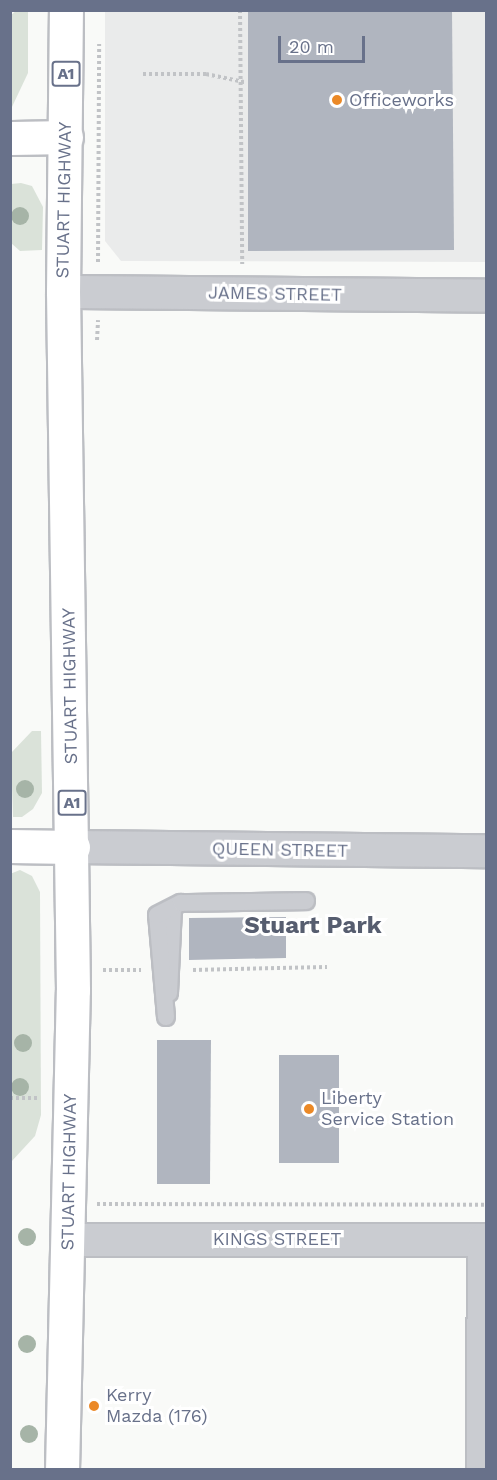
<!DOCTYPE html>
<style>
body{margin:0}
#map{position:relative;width:497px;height:1480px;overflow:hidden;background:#f9faf8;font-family:"Work Sans",sans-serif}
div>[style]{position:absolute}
.built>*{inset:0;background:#eaebeb}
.green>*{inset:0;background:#dae2d9}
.building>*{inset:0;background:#b0b5bf}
.path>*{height:4px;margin-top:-2px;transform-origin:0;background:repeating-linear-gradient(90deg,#c1c3c6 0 3px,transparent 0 6px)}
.roads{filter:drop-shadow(2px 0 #bcbec3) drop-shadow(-2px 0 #bcbec3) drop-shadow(0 2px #bcbec3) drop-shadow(0 -2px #bcbec3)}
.service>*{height:16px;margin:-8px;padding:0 8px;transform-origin:8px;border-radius:8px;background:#caccd1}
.minor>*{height:32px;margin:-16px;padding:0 16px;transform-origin:16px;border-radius:16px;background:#caccd1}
.trunk>*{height:33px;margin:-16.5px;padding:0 16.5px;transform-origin:16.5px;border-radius:16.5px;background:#fff}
.trees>*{width:18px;height:18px;margin:-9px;border-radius:50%;background:#a6b4a7}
.dots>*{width:16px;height:16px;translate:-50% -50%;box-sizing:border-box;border:3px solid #fff;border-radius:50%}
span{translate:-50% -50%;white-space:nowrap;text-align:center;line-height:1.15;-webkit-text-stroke:6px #fff;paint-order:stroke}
.shield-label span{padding:2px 4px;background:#fff;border:2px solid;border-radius:4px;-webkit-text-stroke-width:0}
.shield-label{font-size:16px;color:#68718a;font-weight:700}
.poi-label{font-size:18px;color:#68718a}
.left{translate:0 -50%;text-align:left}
.street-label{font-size:18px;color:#68718a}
.district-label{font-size:24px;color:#565d6f;font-weight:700}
.frame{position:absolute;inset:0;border:12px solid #68718a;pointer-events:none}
.scale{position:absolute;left:278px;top:36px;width:87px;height:27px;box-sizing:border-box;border:3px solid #68718a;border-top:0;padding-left:8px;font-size:18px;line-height:21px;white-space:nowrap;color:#68718a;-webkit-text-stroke:4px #fff;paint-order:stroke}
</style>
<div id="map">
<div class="built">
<i style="clip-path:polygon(105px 11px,486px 11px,486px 262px,121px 261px,105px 241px)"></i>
</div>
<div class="green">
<i style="clip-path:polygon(16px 11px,28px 11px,28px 73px,11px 109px,11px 15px)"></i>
<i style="clip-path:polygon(21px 183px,32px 186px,43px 207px,42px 250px,20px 251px,11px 243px,11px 184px)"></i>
<i style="clip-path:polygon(32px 731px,41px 731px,42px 793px,33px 809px,22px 817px,13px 817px,11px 753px)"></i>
<i style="clip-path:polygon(20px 870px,32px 876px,40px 892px,41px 1115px,35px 1136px,11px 1162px,10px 874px)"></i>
</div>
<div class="building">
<i style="clip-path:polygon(248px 10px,452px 10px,454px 250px,248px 251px)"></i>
<i style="clip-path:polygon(286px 917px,286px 958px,189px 960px,189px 918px)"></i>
<i style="clip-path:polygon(157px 1040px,211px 1040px,210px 1184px,157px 1184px)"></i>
<i style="clip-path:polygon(279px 1055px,339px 1055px,339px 1163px,279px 1163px)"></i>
</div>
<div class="path">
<i style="left:240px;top:10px;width:254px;rotate:89.5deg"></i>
<i style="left:143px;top:74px;width:63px"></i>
<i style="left:206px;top:74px;width:40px;rotate:12deg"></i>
<i style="left:98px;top:262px;width:218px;rotate:-89.7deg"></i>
<i style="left:97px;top:340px;width:20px;rotate:-87deg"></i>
<i style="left:103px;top:970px;width:38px"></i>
<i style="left:193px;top:970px;width:134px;rotate:-1.3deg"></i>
<i style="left:10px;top:1098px;width:28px"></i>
<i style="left:97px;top:1204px;width:389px;rotate:0.1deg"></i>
</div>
<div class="roads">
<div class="service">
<i style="left:169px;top:993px;width:84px;rotate:-87.3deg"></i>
<i style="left:166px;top:1017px;width:102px;rotate:-95deg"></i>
<i style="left:157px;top:915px;width:27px;rotate:-27deg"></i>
<i style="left:181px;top:903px;width:125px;rotate:-0.9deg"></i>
</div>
<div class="minor">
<i style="left:63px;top:292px;width:423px;rotate:0.5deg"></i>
<i style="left:73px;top:847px;width:413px;rotate:0.6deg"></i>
<i style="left:68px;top:1240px;width:418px"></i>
<i style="left:483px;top:1470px;width:230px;rotate:-89.8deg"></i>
</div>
<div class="trunk">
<i style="left:10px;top:138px;width:56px;rotate:-1deg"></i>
<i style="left:10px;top:846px;width:63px;rotate:0.9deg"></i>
<i style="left:62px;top:1470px;width:480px;rotate:-88.7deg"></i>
<i style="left:73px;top:990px;width:698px;rotate:-90.82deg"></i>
<i style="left:63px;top:292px;width:282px;rotate:-89.4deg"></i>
</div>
</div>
<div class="trees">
<i style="left:20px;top:216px"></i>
<i style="left:25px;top:789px"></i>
<i style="left:23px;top:1043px"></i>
<i style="left:20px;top:1087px"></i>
<i style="left:27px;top:1237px"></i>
<i style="left:27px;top:1344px"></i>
<i style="left:29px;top:1434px"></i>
</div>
<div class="dots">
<i style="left:337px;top:100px;background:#eb8927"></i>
<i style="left:309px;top:1109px;background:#eb8927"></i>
<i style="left:94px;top:1406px;background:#eb8927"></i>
</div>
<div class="shield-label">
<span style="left:66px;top:74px">A1</span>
<span style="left:72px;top:803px">A1</span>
</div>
<div class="poi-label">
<span class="left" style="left:349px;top:100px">Officeworks</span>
<span class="left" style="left:321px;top:1109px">Liberty<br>Service Station</span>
<span class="left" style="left:106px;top:1406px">Kerry<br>Mazda (176)</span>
</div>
<div class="street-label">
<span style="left:64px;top:200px;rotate:-89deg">STUART HIGHWAY</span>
<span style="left:275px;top:294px;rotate:1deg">JAMES STREET</span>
<span style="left:70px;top:686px;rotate:-91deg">STUART HIGHWAY</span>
<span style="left:280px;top:850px;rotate:1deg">QUEEN STREET</span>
<span style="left:69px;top:1172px;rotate:-89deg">STUART HIGHWAY</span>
<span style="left:277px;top:1239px">KINGS STREET</span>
</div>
<div class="district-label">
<span style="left:313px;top:926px">Stuart Park</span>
</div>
<div class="frame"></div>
<div class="scale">20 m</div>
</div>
